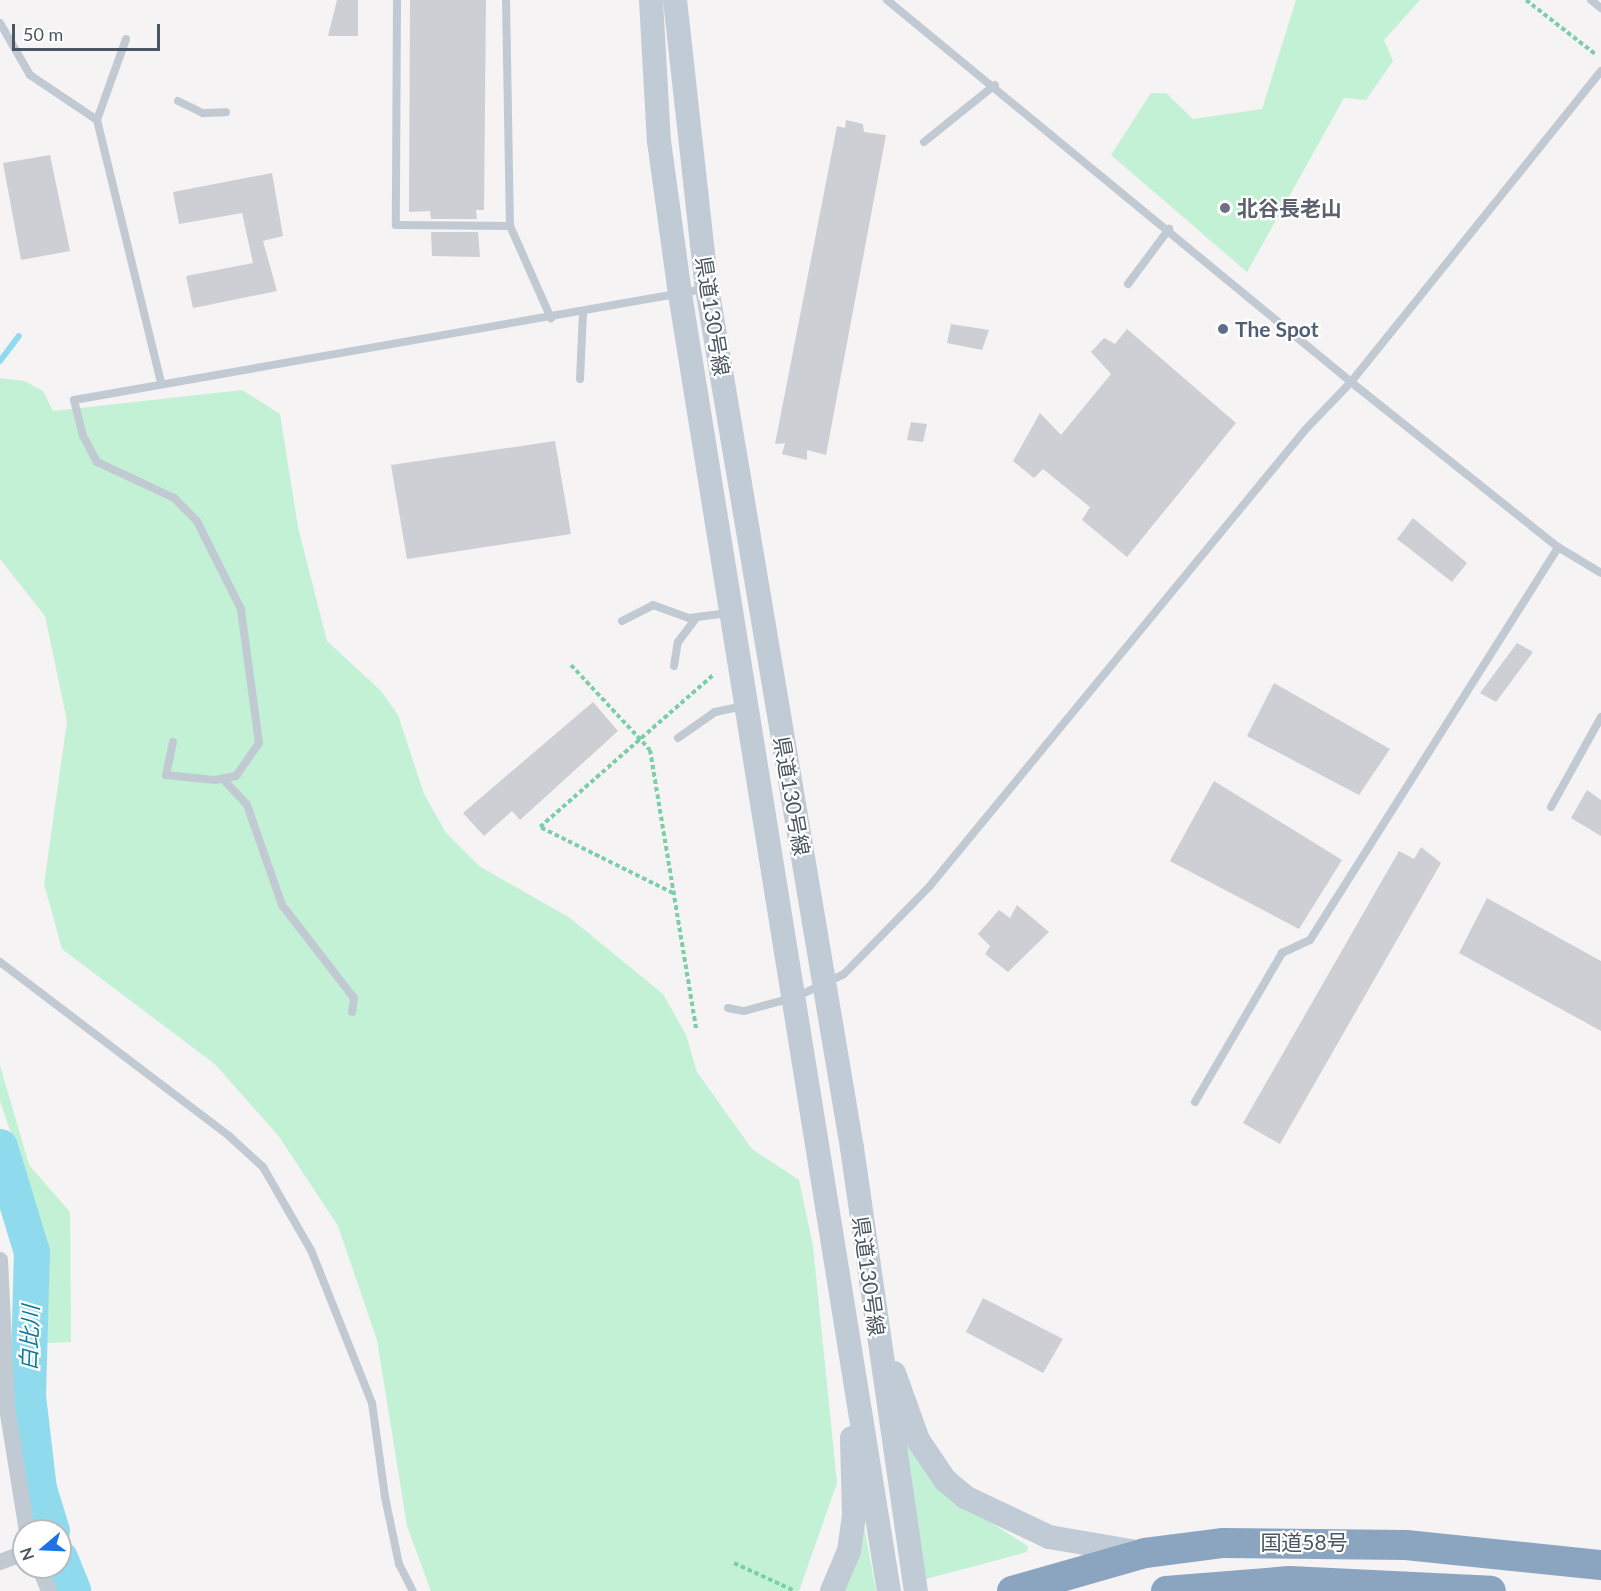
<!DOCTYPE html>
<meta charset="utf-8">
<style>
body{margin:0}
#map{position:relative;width:1601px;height:1591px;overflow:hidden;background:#f5f3f3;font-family:Lato,"Noto Sans JP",sans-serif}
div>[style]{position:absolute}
.green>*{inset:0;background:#c3f1d5}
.stream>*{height:6px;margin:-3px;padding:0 3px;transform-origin:3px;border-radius:3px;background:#90daee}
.river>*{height:36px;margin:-18px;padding:0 18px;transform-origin:18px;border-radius:18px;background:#90daee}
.building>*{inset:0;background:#cdcfd5}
.path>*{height:4px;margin-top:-2px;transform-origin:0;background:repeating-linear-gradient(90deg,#7ad0a6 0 4.5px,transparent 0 7.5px)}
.lane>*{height:8px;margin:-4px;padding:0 4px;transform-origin:4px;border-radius:4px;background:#c1cad2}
.street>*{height:16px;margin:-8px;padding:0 8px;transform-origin:8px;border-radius:8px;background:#c1cad2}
.secondary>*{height:24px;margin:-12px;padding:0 12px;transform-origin:12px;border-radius:12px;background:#c1cbd6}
.highway>*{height:30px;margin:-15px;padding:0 15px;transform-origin:15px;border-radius:15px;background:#8ba5c1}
.dots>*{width:16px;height:16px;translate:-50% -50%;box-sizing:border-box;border:3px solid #fff;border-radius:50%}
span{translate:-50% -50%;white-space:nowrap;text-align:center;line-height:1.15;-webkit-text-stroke:4.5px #fff;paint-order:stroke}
.worship-label{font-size:21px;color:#5b616d;font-weight:700}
.left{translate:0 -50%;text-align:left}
.street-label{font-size:21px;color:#4a5661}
.service-label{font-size:21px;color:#4e5e75;font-weight:700}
.water-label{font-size:22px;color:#0c7c9b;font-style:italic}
.north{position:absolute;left:12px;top:1519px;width:60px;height:60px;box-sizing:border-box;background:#fff;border:2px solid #b7bbc0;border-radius:50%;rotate:251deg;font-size:16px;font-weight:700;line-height:24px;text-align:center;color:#4a5661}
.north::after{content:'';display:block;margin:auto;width:21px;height:27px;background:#1a73e8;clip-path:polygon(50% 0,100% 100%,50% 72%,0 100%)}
.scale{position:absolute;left:12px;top:24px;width:148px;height:27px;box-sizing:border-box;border:3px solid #4a5661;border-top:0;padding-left:8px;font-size:18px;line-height:21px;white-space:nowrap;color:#4a5661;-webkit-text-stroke:4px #fff;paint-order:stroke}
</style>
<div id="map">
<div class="green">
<i style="clip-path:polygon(1296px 0,1420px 0,1384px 40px,1393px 61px,1366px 100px,1344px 98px,1247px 272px,1111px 155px,1151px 93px,1166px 93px,1193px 119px,1262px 109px)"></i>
<i style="clip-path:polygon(0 378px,24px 381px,43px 391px,53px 411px,242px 390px,280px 414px,298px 527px,327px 641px,381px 691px,398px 715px,424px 794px,446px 833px,479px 866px,570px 918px,663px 994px,686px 1035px,697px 1072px,752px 1149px,799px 1180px,813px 1246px,837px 1483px,799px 1591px,431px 1591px,407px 1526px,377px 1340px,338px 1226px,280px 1138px,216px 1065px,62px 949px,44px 884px,67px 721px,45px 616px,0 559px)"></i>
<i style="clip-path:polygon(0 1065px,29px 1165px,70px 1212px,71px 1342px,46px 1343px,31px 1192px,0 1101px)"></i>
<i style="clip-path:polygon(902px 1436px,952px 1498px,1028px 1546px,1027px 1552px,926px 1579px)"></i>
<i style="clip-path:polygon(863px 1520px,876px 1591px,841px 1591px)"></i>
</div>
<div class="stream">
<i style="left:0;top:361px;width:31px;rotate:-53deg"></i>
</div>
<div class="river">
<i style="left:0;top:1147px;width:110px;rotate:73.1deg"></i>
<i style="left:32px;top:1252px;width:144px;rotate:91.6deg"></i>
<i style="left:28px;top:1396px;width:94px;rotate:83.3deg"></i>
<i style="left:39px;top:1489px;width:44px;rotate:72.8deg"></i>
<i style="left:60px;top:1558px;width:35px;rotate:68deg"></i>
</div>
<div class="building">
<i style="clip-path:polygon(337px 0,358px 0,358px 36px,328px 36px)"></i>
<i style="clip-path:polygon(410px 0,486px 0,484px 210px,476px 210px,477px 219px,431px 219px,430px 211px,409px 212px)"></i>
<i style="clip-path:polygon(846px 120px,863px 124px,864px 132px,886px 135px,826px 455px,807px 450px,807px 460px,782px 454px,785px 443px,775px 444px,837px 126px,845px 128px)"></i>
<i style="clip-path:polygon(50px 155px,70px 251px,21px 260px,3px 163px)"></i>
<i style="clip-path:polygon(272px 173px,283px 236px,263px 241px,277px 291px,193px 308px,186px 276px,253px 263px,242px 213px,179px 224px,173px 192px)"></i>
<i style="clip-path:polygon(431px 232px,478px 232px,480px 257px,432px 256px)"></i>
<i style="clip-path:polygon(951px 324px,989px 330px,982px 350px,947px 343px)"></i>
<i style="clip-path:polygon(1127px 329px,1236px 423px,1127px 557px,1082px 520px,1090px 507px,1043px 469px,1034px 478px,1013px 461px,1040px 413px,1061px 435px,1111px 374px,1091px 352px,1104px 338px,1115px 344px)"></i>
<i style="clip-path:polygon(911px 422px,927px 424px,923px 442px,907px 440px)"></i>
<i style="clip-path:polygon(555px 441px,571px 534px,407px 559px,391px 465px)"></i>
<i style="clip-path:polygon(1413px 518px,1467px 563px,1452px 582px,1397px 539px)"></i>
<i style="clip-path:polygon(1517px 643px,1533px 652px,1496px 702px,1480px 693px)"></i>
<i style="clip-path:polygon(1274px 683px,1390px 749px,1359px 795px,1247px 736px)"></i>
<i style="clip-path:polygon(593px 702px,618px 731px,520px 820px,512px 811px,484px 836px,463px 813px)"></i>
<i style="clip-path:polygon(1214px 781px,1342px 860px,1299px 929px,1170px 861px)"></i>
<i style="clip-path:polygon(1587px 790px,1601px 800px,1601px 836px,1571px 818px)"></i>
<i style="clip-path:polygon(1421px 847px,1441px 863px,1280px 1144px,1243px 1123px,1399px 851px,1414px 859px)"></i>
<i style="clip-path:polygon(1487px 898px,1601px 961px,1601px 1031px,1459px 953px)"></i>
<i style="clip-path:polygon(1017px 905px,1049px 932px,1008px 972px,985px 954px,990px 946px,978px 934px,999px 910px,1010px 918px)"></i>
<i style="clip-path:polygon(983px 1298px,1063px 1339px,1043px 1373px,966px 1332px)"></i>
</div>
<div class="path">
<i style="left:1526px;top:0;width:88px;rotate:38deg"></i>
<i style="left:571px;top:665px;width:116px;rotate:47.1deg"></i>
<i style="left:650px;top:750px;width:283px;rotate:80.6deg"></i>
<i style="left:673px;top:893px;width:148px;rotate:-153.6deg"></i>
<i style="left:540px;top:827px;width:232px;rotate:-41.3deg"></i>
<i style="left:734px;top:1563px;width:67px;rotate:24.7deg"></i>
</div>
<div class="lane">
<i style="left:397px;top:0;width:225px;rotate:90.3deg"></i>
<i style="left:396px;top:225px;width:114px;rotate:0.5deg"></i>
<i style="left:506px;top:0;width:226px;rotate:89deg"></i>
<i style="left:510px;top:226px;width:101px;rotate:66deg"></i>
<i style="left:887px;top:0;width:601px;rotate:39.46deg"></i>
<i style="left:1351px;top:382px;width:265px;rotate:38.6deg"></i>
<i style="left:1558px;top:547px;width:50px;rotate:31.2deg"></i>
<i style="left:1591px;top:0;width:13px;rotate:39deg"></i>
<i style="left:0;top:23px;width:60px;rotate:60deg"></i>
<i style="left:30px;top:75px;width:81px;rotate:33.9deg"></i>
<i style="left:97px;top:120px;width:271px;rotate:76.3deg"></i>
<i style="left:178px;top:101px;width:28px;rotate:26deg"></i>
<i style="left:203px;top:113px;width:23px;rotate:-2deg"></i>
<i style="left:97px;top:120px;width:86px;rotate:-70.3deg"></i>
<i style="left:924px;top:142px;width:91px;rotate:-38.8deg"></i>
<i style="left:1128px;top:284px;width:69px;rotate:-53.3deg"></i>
<i style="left:580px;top:379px;width:66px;rotate:-87.4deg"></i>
<i style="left:622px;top:621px;width:35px;rotate:-27deg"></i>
<i style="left:653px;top:605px;width:38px;rotate:20deg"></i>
<i style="left:689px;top:618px;width:40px;rotate:-7.1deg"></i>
<i style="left:674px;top:666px;width:24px;rotate:-81deg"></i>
<i style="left:678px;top:642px;width:30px;rotate:-53deg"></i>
<i style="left:678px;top:738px;width:45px;rotate:-35.1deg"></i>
<i style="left:715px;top:712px;width:30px;rotate:-12deg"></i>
<i style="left:173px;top:742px;width:34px;rotate:102deg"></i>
<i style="left:166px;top:775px;width:49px;rotate:5.8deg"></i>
<i style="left:215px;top:780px;width:21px;rotate:-11deg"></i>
<i style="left:236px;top:776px;width:40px;rotate:-55.1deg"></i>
<i style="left:259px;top:743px;width:135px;rotate:-97.7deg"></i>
<i style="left:241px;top:609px;width:98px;rotate:-116.6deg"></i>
<i style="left:197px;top:521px;width:33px;rotate:-135deg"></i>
<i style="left:174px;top:498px;width:85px;rotate:-154.9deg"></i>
<i style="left:97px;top:462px;width:30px;rotate:-118deg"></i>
<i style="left:83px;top:436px;width:37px;rotate:-104deg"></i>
<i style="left:74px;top:400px;width:640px;rotate:-9.99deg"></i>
<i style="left:223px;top:779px;width:35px;rotate:47deg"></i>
<i style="left:247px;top:805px;width:106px;rotate:70.7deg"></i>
<i style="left:282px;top:905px;width:118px;rotate:52.3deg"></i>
<i style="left:354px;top:998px;width:14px;rotate:98deg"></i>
<i style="left:1551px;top:807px;width:103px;rotate:-60.9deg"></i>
<i style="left:0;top:962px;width:288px;rotate:37.2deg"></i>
<i style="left:229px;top:1136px;width:46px;rotate:42.4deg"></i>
<i style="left:263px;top:1167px;width:96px;rotate:60deg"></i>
<i style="left:311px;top:1250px;width:165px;rotate:68.3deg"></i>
<i style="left:372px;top:1403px;width:95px;rotate:82.1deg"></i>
<i style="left:385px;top:1497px;width:68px;rotate:78.2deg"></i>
<i style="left:399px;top:1564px;width:30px;rotate:63deg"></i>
<i style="left:728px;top:1008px;width:16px;rotate:11deg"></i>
<i style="left:744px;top:1011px;width:54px;rotate:-15.1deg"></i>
<i style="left:796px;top:997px;width:53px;rotate:-25.6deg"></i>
<i style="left:844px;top:974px;width:122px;rotate:-45.7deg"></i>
<i style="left:929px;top:887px;width:592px;rotate:-50.55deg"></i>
<i style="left:1305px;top:430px;width:66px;rotate:-46.2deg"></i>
<i style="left:1351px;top:382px;width:399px;rotate:-51.2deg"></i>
<i style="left:1195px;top:1102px;width:173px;rotate:-59.7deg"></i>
<i style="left:1282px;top:953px;width:31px;rotate:-25deg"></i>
<i style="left:1310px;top:940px;width:465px;rotate:-57.7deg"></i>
</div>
<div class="street">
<i style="left:0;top:1260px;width:148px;rotate:87.3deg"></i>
<i style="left:7px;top:1408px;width:125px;rotate:80.8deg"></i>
<i style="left:0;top:1562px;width:26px;rotate:-21deg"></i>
<i style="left:39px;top:1567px;width:26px;rotate:67deg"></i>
</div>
<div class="secondary">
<i style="left:651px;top:0;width:141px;rotate:86.8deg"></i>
<i style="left:659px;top:141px;width:154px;rotate:82.2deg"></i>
<i style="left:680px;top:294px;width:1314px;rotate:80.85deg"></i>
<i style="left:675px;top:0;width:290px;rotate:83.7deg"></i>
<i style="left:707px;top:288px;width:872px;rotate:80.43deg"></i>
<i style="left:852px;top:1148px;width:448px;rotate:81.8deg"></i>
<i style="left:894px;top:1373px;width:71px;rotate:70.3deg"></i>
<i style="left:918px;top:1440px;width:48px;rotate:56deg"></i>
<i style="left:945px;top:1480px;width:26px;rotate:40deg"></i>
<i style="left:965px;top:1497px;width:93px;rotate:25.5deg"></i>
<i style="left:1049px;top:1537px;width:95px;rotate:9.7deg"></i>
<i style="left:832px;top:1591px;width:43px;rotate:-67deg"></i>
<i style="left:849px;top:1551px;width:36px;rotate:-82deg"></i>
<i style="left:854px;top:1515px;width:77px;rotate:-91.5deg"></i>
</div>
<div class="highway">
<i style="left:1012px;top:1591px;width:138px;rotate:-15.9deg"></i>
<i style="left:1145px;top:1553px;width:79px;rotate:-7.3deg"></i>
<i style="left:1223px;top:1543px;width:183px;rotate:0.6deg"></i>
<i style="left:1406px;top:1545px;width:196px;rotate:5.9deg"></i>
<i style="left:1166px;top:1591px;width:124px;rotate:-4.6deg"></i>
<i style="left:1290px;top:1581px;width:201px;rotate:2.8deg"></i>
</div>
<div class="dots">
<i style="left:1225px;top:208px;background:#6b7280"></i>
<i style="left:1223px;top:329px;background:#5c6f8a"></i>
</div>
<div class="worship-label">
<span class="left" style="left:1237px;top:208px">北谷長老山</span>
</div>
<div class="street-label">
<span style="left:713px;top:316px;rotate:81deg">県道130号線</span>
<span style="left:792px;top:796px;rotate:80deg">県道130号線</span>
<span style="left:869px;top:1276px;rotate:82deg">県道130号線</span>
<span style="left:1304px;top:1542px">国道58号</span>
</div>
<div class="service-label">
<span class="left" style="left:1235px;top:329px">The Spot</span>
</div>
<div class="water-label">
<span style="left:29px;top:1338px;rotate:-88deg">白比川</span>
</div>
<div class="north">N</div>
<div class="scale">50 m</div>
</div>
